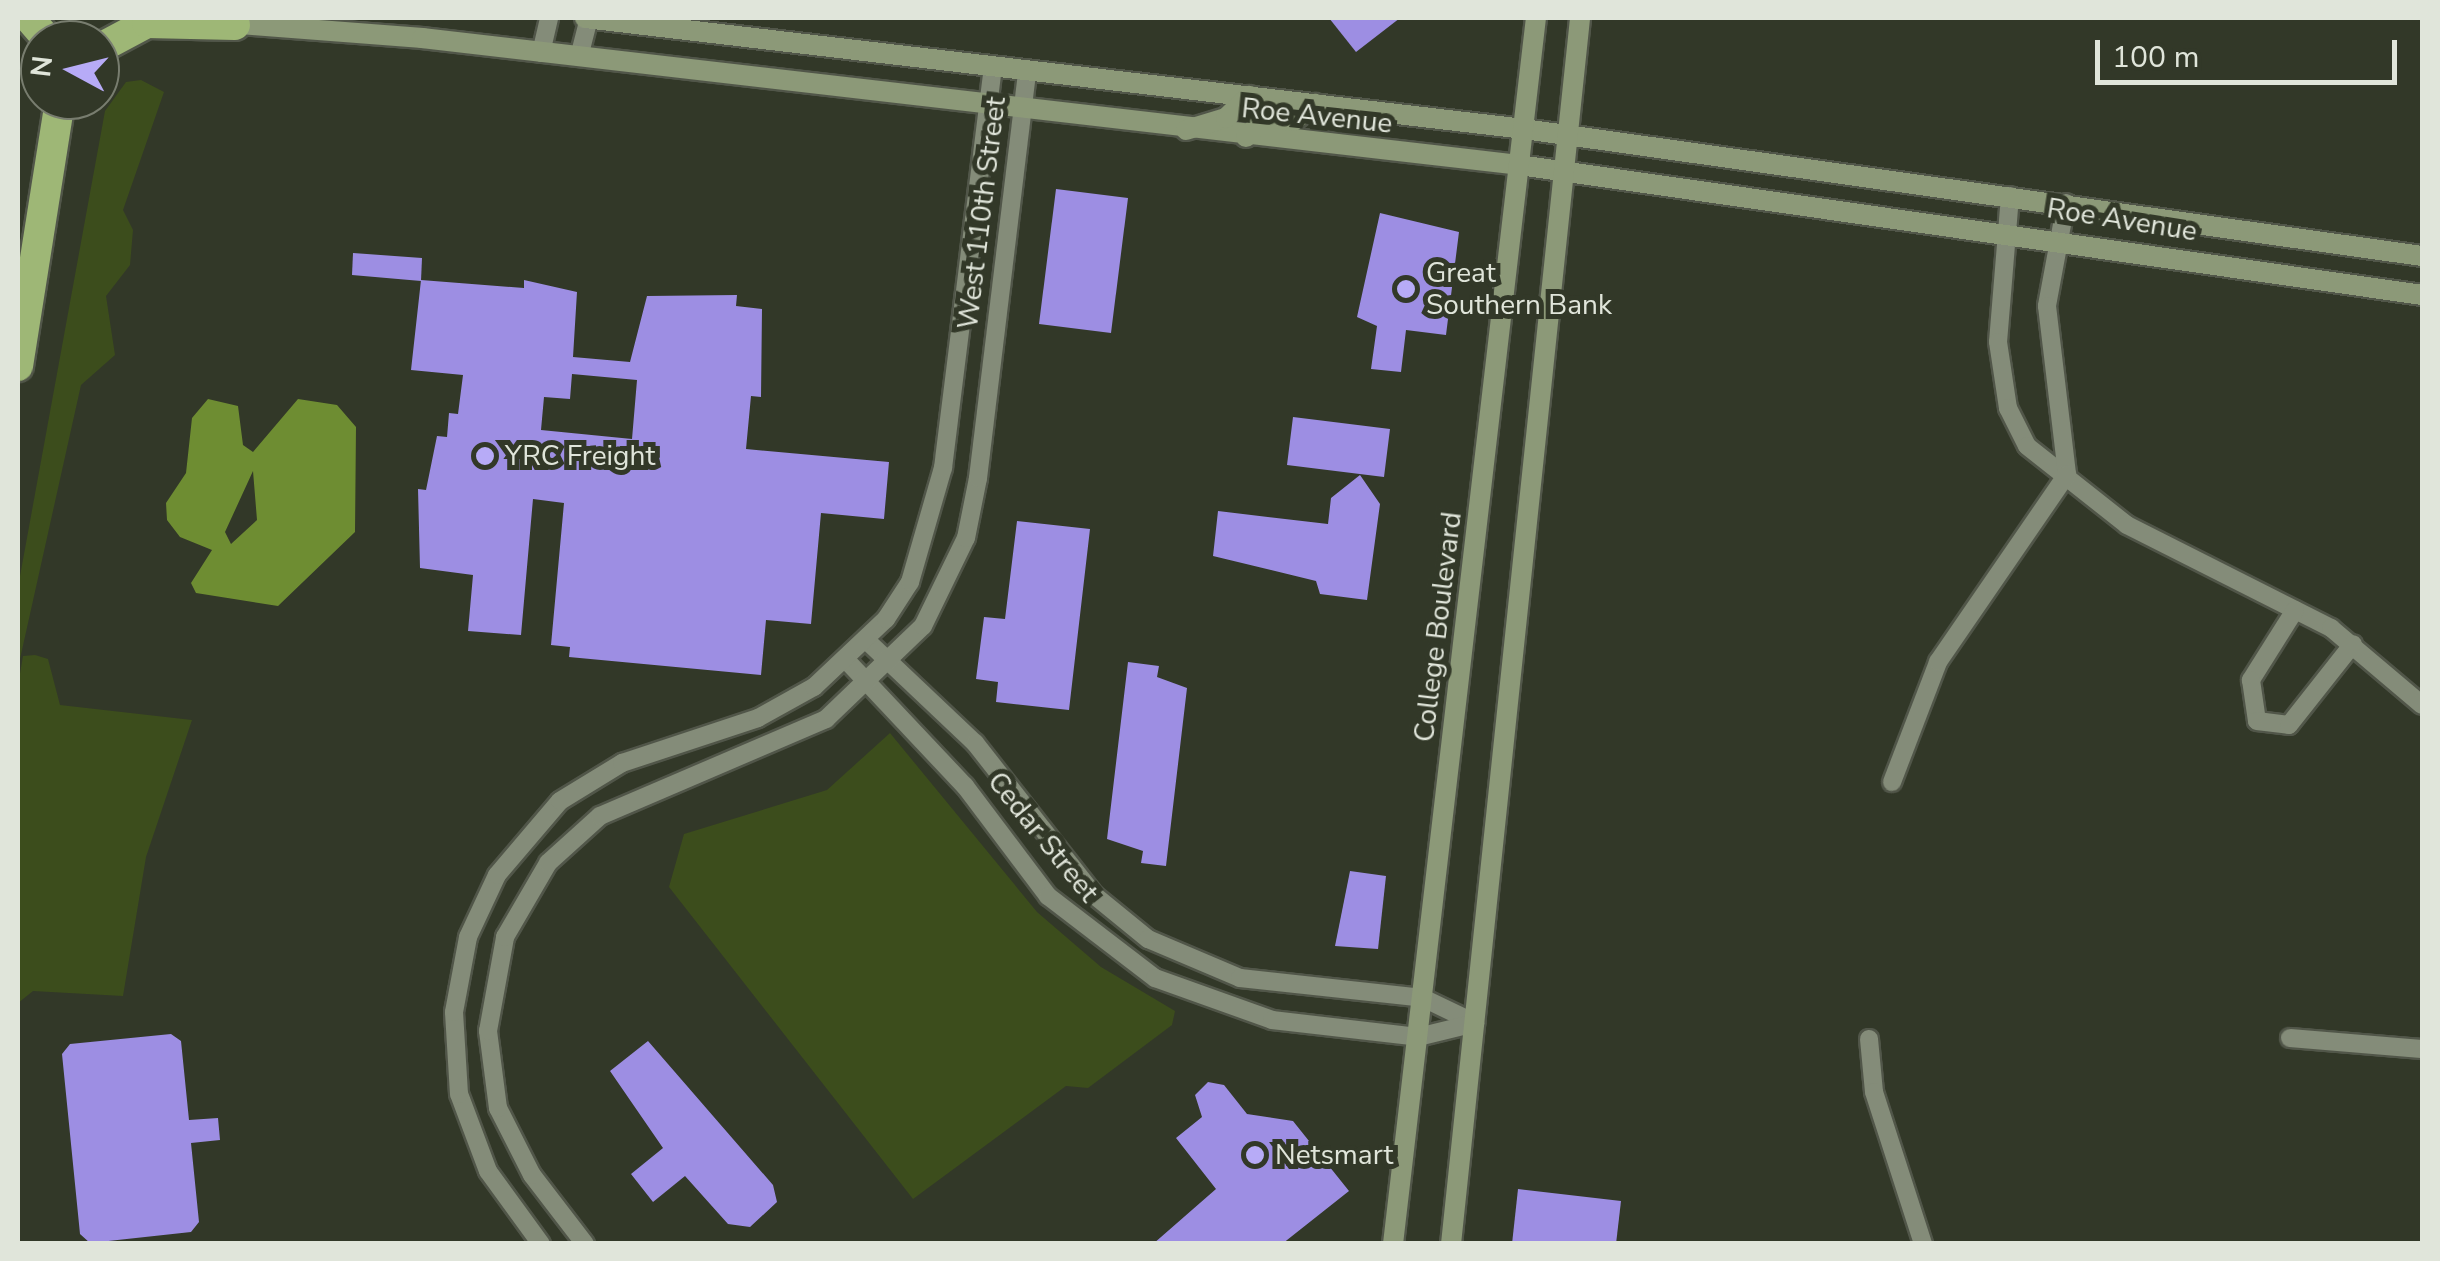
<!DOCTYPE html>
<style>
body{margin:0}
#map{position:relative;width:2440px;height:1261px;overflow:hidden;background:#323828;font-family:"Nunito Sans",sans-serif}
div>[style]{position:absolute}
.green>*{inset:0;background:#3c4d1c}
.water>*{inset:0;background:#6e8d32}
.building>*{inset:0;background:#9d8ee3}
.roads{filter:drop-shadow(2px 0 #515649) drop-shadow(-2px 0 #515649) drop-shadow(0 2px #515649) drop-shadow(0 -2px #515649)}
.street>*{height:18px;margin:-9px;padding:0 9px;transform-origin:9px;border-radius:9px;background:#848c79}
.secondary>*{height:20px;margin:-10px;padding:0 10px;transform-origin:10px;border-radius:10px;background:#8c9978}
.highway>*{height:30px;margin:-15px;padding:0 15px;transform-origin:15px;border-radius:15px;background:#9eb776}
.dots>*{width:28px;height:28px;translate:-50% -50%;box-sizing:border-box;border:5px solid #323828;border-radius:50%}
span{translate:-50% -50%;white-space:nowrap;text-align:center;line-height:1.15;-webkit-text-stroke:10px #323828;paint-order:stroke}
.street-label{font-size:28px;color:#e0e5da}
.poi-label{font-size:28px;color:#e0e5da}
.left{translate:0 -50%;text-align:left}
.frame{position:absolute;inset:0;border:20px solid #e0e5da;pointer-events:none}
.north{position:absolute;left:20px;top:20px;width:100px;height:100px;box-sizing:border-box;background:#323828;border:2px solid #787d6f;border-radius:50%;rotate:277deg;font-size:28px;font-weight:700;line-height:40px;text-align:center;color:#e0e5da}
.north::after{content:'';display:block;margin:auto;width:35px;height:45px;background:#b7abf7;clip-path:polygon(50% 0,100% 100%,50% 72%,0 100%)}
.scale{position:absolute;left:2095px;top:40px;width:302px;height:45px;box-sizing:border-box;border:5px solid #e0e5da;border-top:0;padding-left:12px;font-size:30px;line-height:35px;white-space:nowrap;color:#e0e5da;-webkit-text-stroke:8px #323828;paint-order:stroke}
</style>
<div id="map">
<div class="green">
<i style="clip-path:polygon(141px 80px,164px 92px,123px 210px,133px 230px,130px 265px,106px 296px,115px 355px,81px 385px,18px 668px,18px 587px,105px 111px,126px 82px)"></i>
<i style="clip-path:polygon(35px 655px,48px 659px,60px 705px,192px 720px,146px 857px,123px 996px,33px 991px,18px 1003px,18px 685px,23px 656px)"></i>
<i style="clip-path:polygon(890px 733px,1037px 912px,1101px 967px,1175px 1011px,1172px 1025px,1088px 1088px,1066px 1086px,913px 1199px,669px 887px,684px 834px,827px 790px)"></i>
</div>
<div class="water">
<i style="clip-path:polygon(evenodd,208px 399px,238px 406px,243px 445px,253px 452px,298px 399px,337px 405px,356px 427px,355px 532px,278px 606px,196px 593px,191px 583px,212px 550px,180px 537px,167px 520px,166px 503px,186px 473px,192px 418px,208px 399px,253px 471px,257px 520px,231px 544px,225px 532px,253px 471px)"></i>
</div>
<div class="building">
<i style="clip-path:polygon(1329px 18px,1400px 18px,1356px 52px)"></i>
<i style="clip-path:polygon(1056px 189px,1128px 198px,1111px 333px,1039px 324px)"></i>
<i style="clip-path:polygon(1380px 213px,1459px 232px,1446px 335px,1406px 330px,1401px 372px,1371px 369px,1377px 326px,1357px 317px)"></i>
<i style="clip-path:polygon(353px 253px,422px 258px,421px 281px,352px 275px)"></i>
<i style="clip-path:polygon(evenodd,421px 280px,524px 288px,524px 280px,577px 292px,573px 357px,630px 362px,647px 296px,737px 295px,736px 306px,762px 309px,761px 397px,751px 396px,746px 449px,889px 462px,884px 519px,821px 513px,811px 624px,766px 620px,761px 675px,569px 657px,570px 647px,551px 645px,564px 503px,533px 499px,521px 635px,468px 631px,473px 575px,420px 568px,418px 489px,426px 490px,437px 436px,447px 437px,449px 413px,458px 414px,463px 375px,411px 370px,421px 280px,572px 374px,637px 380px,632px 439px,541px 430px,544px 397px,570px 399px,572px 374px)"></i>
<i style="clip-path:polygon(1293px 417px,1390px 429px,1384px 477px,1287px 465px)"></i>
<i style="clip-path:polygon(1360px 475px,1380px 504px,1367px 600px,1320px 594px,1316px 581px,1213px 556px,1218px 511px,1328px 524px,1331px 498px)"></i>
<i style="clip-path:polygon(1017px 521px,1090px 529px,1069px 710px,996px 702px,998px 682px,976px 679px,984px 617px,1005px 619px)"></i>
<i style="clip-path:polygon(1128px 662px,1159px 666px,1157px 677px,1187px 688px,1166px 866px,1141px 863px,1143px 851px,1107px 839px)"></i>
<i style="clip-path:polygon(1350px 871px,1386px 876px,1378px 949px,1335px 946px)"></i>
<i style="clip-path:polygon(171px 1034px,181px 1041px,189px 1120px,218px 1118px,220px 1140px,191px 1143px,199px 1222px,191px 1232px,90px 1243px,80px 1234px,62px 1054px,70px 1044px)"></i>
<i style="clip-path:polygon(648px 1041px,773px 1185px,777px 1202px,750px 1227px,728px 1224px,685px 1176px,653px 1202px,631px 1174px,663px 1148px,610px 1071px)"></i>
<i style="clip-path:polygon(1208px 1082px,1224px 1085px,1247px 1114px,1293px 1121px,1349px 1191px,1282px 1244px,1153px 1244px,1216px 1189px,1176px 1138px,1202px 1117px,1195px 1095px)"></i>
<i style="clip-path:polygon(1518px 1189px,1621px 1201px,1616px 1244px,1512px 1244px)"></i>
</div>
<div class="roads">
<div class="street">
<i style="left:541px;top:53px;width:36px;rotate:-77deg"></i>
<i style="left:579px;top:57px;width:40px;rotate:-75.6deg"></i>
<i style="left:2010px;top:196px;width:146px;rotate:94.7deg"></i>
<i style="left:1998px;top:342px;width:67px;rotate:81.4deg"></i>
<i style="left:2008px;top:408px;width:42px;rotate:63.4deg"></i>
<i style="left:2027px;top:446px;width:127px;rotate:38.3deg"></i>
<i style="left:2127px;top:525px;width:229px;rotate:26.8deg"></i>
<i style="left:2331px;top:628px;width:119px;rotate:40.2deg"></i>
<i style="left:2066px;top:203px;width:105px;rotate:100.5deg"></i>
<i style="left:2047px;top:306px;width:169px;rotate:83.2deg"></i>
<i style="left:2295px;top:610px;width:83px;rotate:122.2deg"></i>
<i style="left:2251px;top:680px;width:41px;rotate:81.7deg"></i>
<i style="left:2257px;top:721px;width:32px;rotate:7deg"></i>
<i style="left:2289px;top:725px;width:103px;rotate:-51.7deg"></i>
<i style="left:866px;top:640px;width:150px;rotate:43.4deg"></i>
<i style="left:975px;top:743px;width:193px;rotate:51.9deg"></i>
<i style="left:1094px;top:895px;width:70px;rotate:39.2deg"></i>
<i style="left:1148px;top:939px;width:100px;rotate:23deg"></i>
<i style="left:1240px;top:978px;width:184px;rotate:6.2deg"></i>
<i style="left:1423px;top:998px;width:58px;rotate:25.7deg"></i>
<i style="left:847px;top:661px;width:172px;rotate:46.7deg"></i>
<i style="left:965px;top:786px;width:138px;rotate:53deg"></i>
<i style="left:1048px;top:896px;width:135px;rotate:37.5deg"></i>
<i style="left:1155px;top:978px;width:124px;rotate:19.7deg"></i>
<i style="left:1272px;top:1020px;width:147px;rotate:6.6deg"></i>
<i style="left:1418px;top:1037px;width:59px;rotate:-13.8deg"></i>
<i style="left:1892px;top:782px;width:129px;rotate:-69deg"></i>
<i style="left:1938px;top:662px;width:228px;rotate:-55.5deg"></i>
<i style="left:2290px;top:1038px;width:132px;rotate:4.8deg"></i>
<i style="left:1869px;top:1039px;width:53px;rotate:84.6deg"></i>
<i style="left:1874px;top:1092px;width:160px;rotate:72.1deg"></i>
<i style="left:541px;top:1244px;width:90px;rotate:-126deg"></i>
<i style="left:488px;top:1171px;width:82px;rotate:-110.6deg"></i>
<i style="left:459px;top:1094px;width:82px;rotate:-93.5deg"></i>
<i style="left:454px;top:1012px;width:76px;rotate:-79.4deg"></i>
<i style="left:468px;top:937px;width:68px;rotate:-64.9deg"></i>
<i style="left:497px;top:875px;width:97px;rotate:-49.6deg"></i>
<i style="left:560px;top:801px;width:73px;rotate:-31.5deg"></i>
<i style="left:622px;top:763px;width:143px;rotate:-18.3deg"></i>
<i style="left:758px;top:718px;width:64px;rotate:-29deg"></i>
<i style="left:814px;top:687px;width:99px;rotate:-43.4deg"></i>
<i style="left:886px;top:619px;width:44px;rotate:-57deg"></i>
<i style="left:910px;top:582px;width:119px;rotate:-73.9deg"></i>
<i style="left:943px;top:468px;width:403px;rotate:-82.9deg"></i>
<i style="left:585px;top:1244px;width:87px;rotate:-127.5deg"></i>
<i style="left:532px;top:1175px;width:75px;rotate:-116.9deg"></i>
<i style="left:498px;top:1108px;width:78px;rotate:-97.4deg"></i>
<i style="left:488px;top:1031px;width:96px;rotate:-79.7deg"></i>
<i style="left:505px;top:937px;width:86px;rotate:-59.8deg"></i>
<i style="left:548px;top:863px;width:70px;rotate:-42.1deg"></i>
<i style="left:600px;top:816px;width:246px;rotate:-23.2deg"></i>
<i style="left:826px;top:719px;width:134px;rotate:-43.8deg"></i>
<i style="left:923px;top:626px;width:98px;rotate:-64deg"></i>
<i style="left:966px;top:538px;width:61px;rotate:-78.7deg"></i>
<i style="left:978px;top:478px;width:409px;rotate:-83.1deg"></i>
</div>
<div class="secondary">
<i style="left:585px;top:18px;width:946px;rotate:6.74deg"></i>
<i style="left:1524px;top:129px;width:907px;rotate:8.05deg"></i>
<i style="left:227px;top:23px;width:196px;rotate:4.4deg"></i>
<i style="left:422px;top:38px;width:1104px;rotate:6.6deg"></i>
<i style="left:1519px;top:165px;width:912px;rotate:8.19deg"></i>
<i style="left:1186px;top:130px;width:42px;rotate:-16.7deg"></i>
<i style="left:1226px;top:118px;width:32px;rotate:-44deg"></i>
<i style="left:1246px;top:137px;width:29px;rotate:-44deg"></i>
<i style="left:1267px;top:117px;width:26px;rotate:9deg"></i>
<i style="left:1293px;top:121px;width:28px;rotate:-38deg"></i>
<i style="left:1393px;top:1244px;width:1234px;rotate:-83.35deg"></i>
<i style="left:1451px;top:1244px;width:1233px;rotate:-83.99deg"></i>
</div>
<div class="highway">
<i style="left:29px;top:18px;width:29px;rotate:49deg"></i>
<i style="left:100px;top:48px;width:53px;rotate:-28deg"></i>
<i style="left:147px;top:23px;width:88px;rotate:1.3deg"></i>
<i style="left:18px;top:366px;width:269px;rotate:-81deg"></i>
</div>
</div>
<div class="dots">
<i style="left:1406px;top:289px;background:#b7abf7"></i>
<i style="left:485px;top:456px;background:#b7abf7"></i>
<i style="left:1255px;top:1155px;background:#b7abf7"></i>
</div>
<div class="street-label">
<span style="left:1317px;top:116px;rotate:6deg">Roe Avenue</span>
<span style="left:982px;top:213px;rotate:-83deg">West 110th Street</span>
<span style="left:2122px;top:220px;rotate:9deg">Roe Avenue</span>
<span style="left:1438px;top:627px;rotate:-83deg">College Boulevard</span>
<span style="left:1043px;top:837px;rotate:51deg">Cedar Street</span>
</div>
<div class="poi-label">
<span class="left" style="left:1426px;top:289px">Great<br>Southern Bank</span>
<span class="left" style="left:505px;top:456px">YRC Freight</span>
<span class="left" style="left:1275px;top:1155px">Netsmart</span>
</div>
<div class="frame"></div>
<div class="north">N</div>
<div class="scale">100 m</div>
</div>
